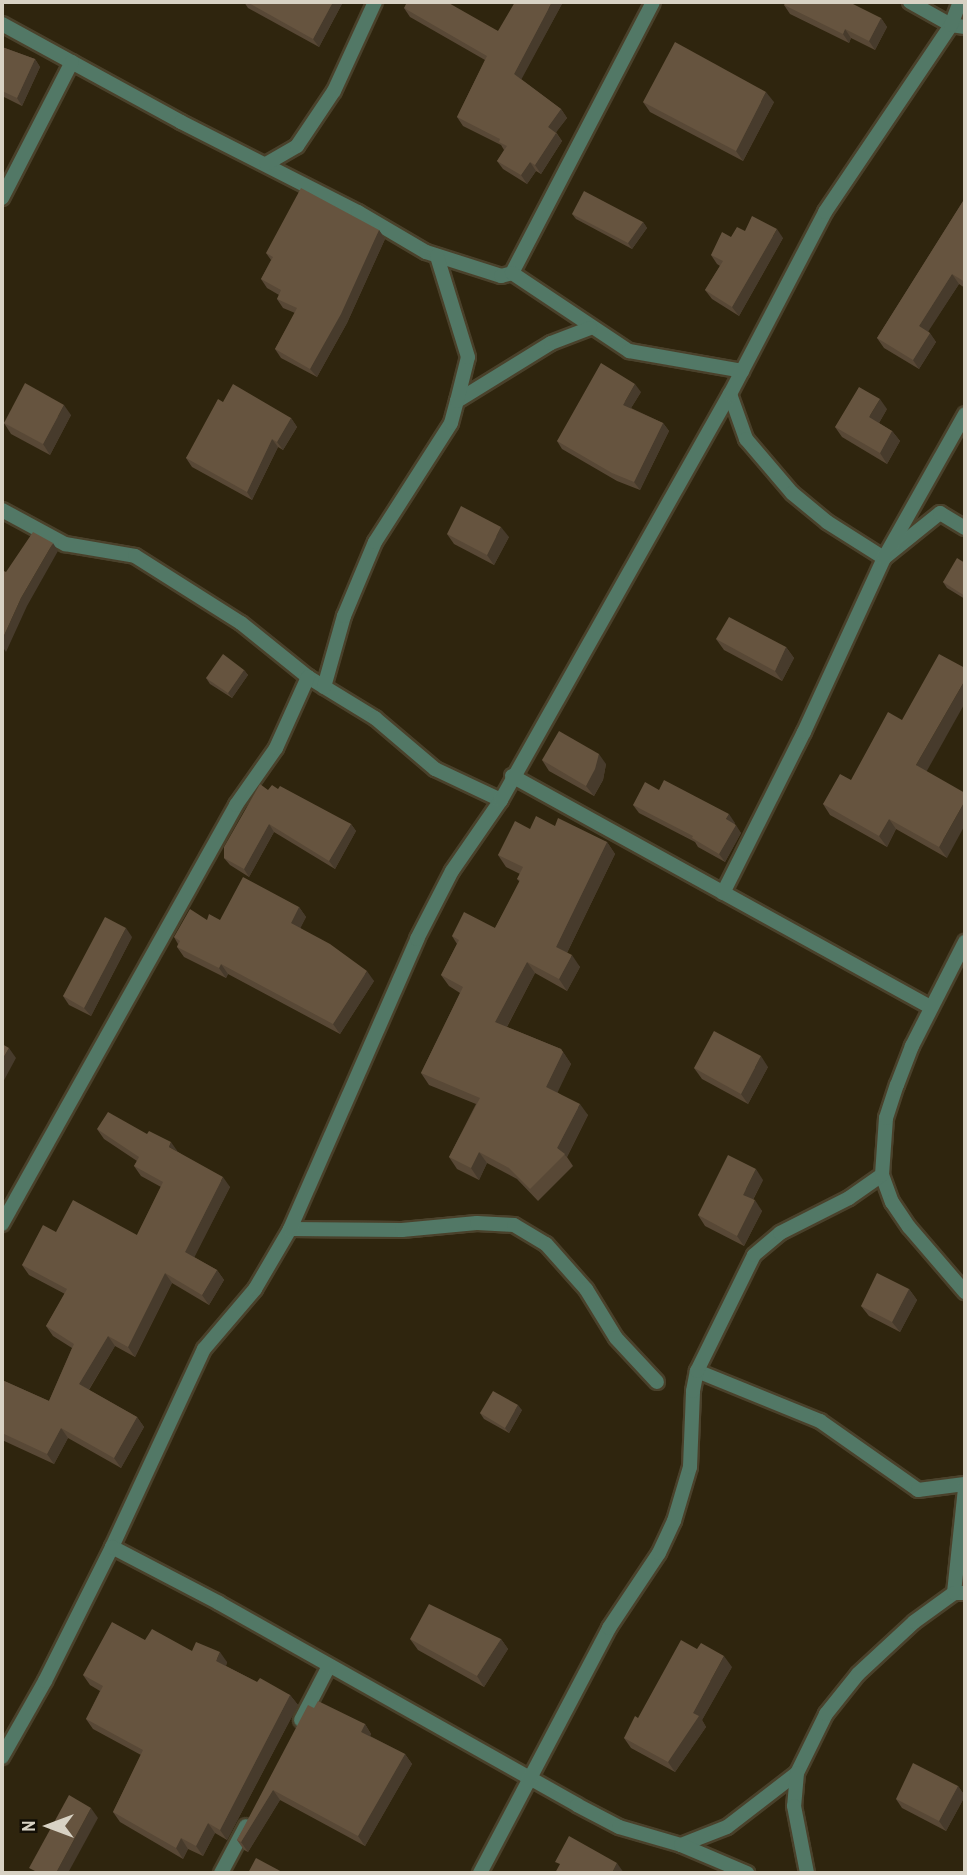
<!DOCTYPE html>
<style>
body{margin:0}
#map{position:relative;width:967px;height:1875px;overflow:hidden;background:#2f250e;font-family:"Archivo Narrow",sans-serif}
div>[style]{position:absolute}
.roads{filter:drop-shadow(2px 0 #4a412b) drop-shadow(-2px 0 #4a412b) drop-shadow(0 2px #4a412b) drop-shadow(0 -2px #4a412b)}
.street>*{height:14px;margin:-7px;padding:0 7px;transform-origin:7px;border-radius:7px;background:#527866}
.wall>*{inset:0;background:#584836}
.shaded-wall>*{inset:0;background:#473b2c}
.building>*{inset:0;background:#66543f}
span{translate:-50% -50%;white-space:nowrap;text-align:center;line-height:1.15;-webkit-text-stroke:7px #130f06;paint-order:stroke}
.frame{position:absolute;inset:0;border:4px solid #d8d2c4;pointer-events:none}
.north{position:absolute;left:14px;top:1791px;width:70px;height:70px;-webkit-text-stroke:5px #130f06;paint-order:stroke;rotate:270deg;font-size:19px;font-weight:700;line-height:28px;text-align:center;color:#d8d2c4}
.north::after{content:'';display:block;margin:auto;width:24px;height:32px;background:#d8d2c4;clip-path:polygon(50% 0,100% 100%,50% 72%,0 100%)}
</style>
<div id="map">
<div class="roads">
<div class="street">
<i style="left:910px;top:2px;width:47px;rotate:29.3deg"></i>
<i style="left:951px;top:25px;width:14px;rotate:8deg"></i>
<i style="left:2px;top:24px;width:204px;rotate:28.7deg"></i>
<i style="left:181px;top:122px;width:199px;rotate:27deg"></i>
<i style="left:358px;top:212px;width:79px;rotate:30.5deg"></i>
<i style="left:426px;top:252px;width:79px;rotate:17.7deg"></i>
<i style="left:501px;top:276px;width:11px;rotate:-15deg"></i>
<i style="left:512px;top:273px;width:305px;rotate:-62.5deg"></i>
<i style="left:266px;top:164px;width:36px;rotate:-30deg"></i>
<i style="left:297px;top:146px;width:66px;rotate:-56.1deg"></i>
<i style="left:334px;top:91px;width:98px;rotate:-65.3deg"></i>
<i style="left:2px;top:198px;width:153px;rotate:-62.8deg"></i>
<i style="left:512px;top:273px;width:141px;rotate:33.7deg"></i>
<i style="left:629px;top:351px;width:115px;rotate:10deg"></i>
<i style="left:730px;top:394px;width:48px;rotate:70.4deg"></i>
<i style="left:746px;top:439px;width:71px;rotate:49.6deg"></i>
<i style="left:792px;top:493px;width:45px;rotate:39.6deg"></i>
<i style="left:827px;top:522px;width:67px;rotate:32.3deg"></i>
<i style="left:884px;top:558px;width:72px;rotate:-38.8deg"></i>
<i style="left:940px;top:513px;width:29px;rotate:31deg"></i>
<i style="left:457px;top:401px;width:110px;rotate:-31.7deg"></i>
<i style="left:551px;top:343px;width:42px;rotate:-21deg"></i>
<i style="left:2px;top:510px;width:72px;rotate:28.4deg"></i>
<i style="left:65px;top:544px;width:71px;rotate:9.7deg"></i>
<i style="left:135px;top:556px;width:125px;rotate:32.3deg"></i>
<i style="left:241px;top:623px;width:86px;rotate:38.9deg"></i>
<i style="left:308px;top:677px;width:79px;rotate:31.5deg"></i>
<i style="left:375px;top:718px;width:79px;rotate:40.4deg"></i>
<i style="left:435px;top:769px;width:73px;rotate:25.2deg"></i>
<i style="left:324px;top:687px;width:74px;rotate:-74.3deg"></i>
<i style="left:344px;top:616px;width:80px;rotate:-67.3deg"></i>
<i style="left:375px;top:542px;width:141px;rotate:-57.4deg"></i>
<i style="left:451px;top:423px;width:23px;rotate:-75deg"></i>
<i style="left:457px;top:401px;width:45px;rotate:-76deg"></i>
<i style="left:468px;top:357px;width:106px;rotate:-107.1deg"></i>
<i style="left:512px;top:776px;width:478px;rotate:28.9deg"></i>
<i style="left:723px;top:893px;width:180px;rotate:-63.3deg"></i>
<i style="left:804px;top:732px;width:192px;rotate:-65.3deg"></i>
<i style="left:884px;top:558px;width:165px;rotate:-60.6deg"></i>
<i style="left:882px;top:1175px;width:29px;rotate:70deg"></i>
<i style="left:892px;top:1202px;width:30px;rotate:56deg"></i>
<i style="left:909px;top:1227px;width:86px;rotate:49.3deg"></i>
<i style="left:2px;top:1224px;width:480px;rotate:-60.8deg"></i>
<i style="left:236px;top:805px;width:70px;rotate:-54.9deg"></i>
<i style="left:276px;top:748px;width:78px;rotate:-65.7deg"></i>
<i style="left:290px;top:1229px;width:112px;rotate:0.5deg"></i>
<i style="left:402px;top:1230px;width:75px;rotate:-5.3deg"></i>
<i style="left:477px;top:1223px;width:37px;rotate:3deg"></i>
<i style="left:514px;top:1225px;width:37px;rotate:31deg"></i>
<i style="left:546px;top:1244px;width:60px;rotate:48.4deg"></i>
<i style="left:586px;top:1289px;width:57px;rotate:58.5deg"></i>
<i style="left:616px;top:1338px;width:60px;rotate:47deg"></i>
<i style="left:697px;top:1371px;width:133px;rotate:22.1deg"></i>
<i style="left:820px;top:1421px;width:120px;rotate:35.1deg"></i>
<i style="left:918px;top:1490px;width:47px;rotate:-7.3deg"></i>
<i style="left:112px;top:1547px;width:218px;rotate:-65.1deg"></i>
<i style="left:204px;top:1349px;width:79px;rotate:-49.6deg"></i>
<i style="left:255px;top:1289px;width:69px;rotate:-59.7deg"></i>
<i style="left:290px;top:1229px;width:317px;rotate:-66.3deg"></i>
<i style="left:417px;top:939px;width:76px;rotate:-62.8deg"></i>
<i style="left:452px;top:871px;width:86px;rotate:-55.4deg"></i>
<i style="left:501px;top:800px;width:466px;rotate:-60.6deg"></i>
<i style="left:730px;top:394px;width:205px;rotate:-62.4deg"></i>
<i style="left:825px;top:212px;width:225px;rotate:-56deg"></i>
<i style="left:951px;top:25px;width:25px;rotate:-69deg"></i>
<i style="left:954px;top:1593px;width:105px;rotate:-84deg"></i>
<i style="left:301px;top:1720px;width:61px;rotate:-62.6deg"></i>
<i style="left:2px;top:1757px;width:87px;rotate:-60.5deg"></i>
<i style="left:45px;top:1681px;width:150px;rotate:-63.4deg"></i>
<i style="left:112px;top:1547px;width:121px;rotate:27.6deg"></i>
<i style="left:219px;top:1603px;width:411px;rotate:29.4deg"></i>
<i style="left:577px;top:1805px;width:47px;rotate:27.6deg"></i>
<i style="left:619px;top:1827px;width:65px;rotate:16.2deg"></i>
<i style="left:681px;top:1845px;width:49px;rotate:-21.4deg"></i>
<i style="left:727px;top:1827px;width:88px;rotate:-37.6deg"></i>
<i style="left:797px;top:1773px;width:66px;rotate:-63.8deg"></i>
<i style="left:826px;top:1714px;width:51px;rotate:-51.3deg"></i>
<i style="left:858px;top:1674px;width:76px;rotate:-42.9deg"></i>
<i style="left:914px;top:1622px;width:49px;rotate:-35.9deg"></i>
<i style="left:954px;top:1593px;width:11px"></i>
<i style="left:797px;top:1773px;width:33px;rotate:95deg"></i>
<i style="left:794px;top:1806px;width:68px;rotate:79deg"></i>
<i style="left:681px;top:1845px;width:72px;rotate:23deg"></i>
<i style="left:221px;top:1873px;width:53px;rotate:-62deg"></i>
<i style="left:480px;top:1873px;width:277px;rotate:-62.2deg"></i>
<i style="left:609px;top:1628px;width:90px;rotate:-56.3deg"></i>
<i style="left:659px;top:1553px;width:35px;rotate:-65deg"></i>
<i style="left:674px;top:1521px;width:56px;rotate:-73.5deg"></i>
<i style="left:690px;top:1467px;width:76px;rotate:-87.7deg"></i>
<i style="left:693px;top:1391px;width:20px;rotate:-79deg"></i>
<i style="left:697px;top:1371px;width:129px;rotate:-63.8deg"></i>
<i style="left:754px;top:1255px;width:34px;rotate:-40deg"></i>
<i style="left:780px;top:1233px;width:77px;rotate:-26.9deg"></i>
<i style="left:849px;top:1198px;width:40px;rotate:-34.9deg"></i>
<i style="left:882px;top:1175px;width:57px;rotate:-86deg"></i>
<i style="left:886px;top:1118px;width:35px;rotate:-72deg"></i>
<i style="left:897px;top:1085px;width:42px;rotate:-69deg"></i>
<i style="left:912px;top:1046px;width:117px;rotate:-63deg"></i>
</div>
</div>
<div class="wall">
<i style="clip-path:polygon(244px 2px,343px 2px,319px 47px,248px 8px)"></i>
<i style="clip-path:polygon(563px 2px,521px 79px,561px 109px,567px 118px,556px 132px,562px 141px,541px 174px,536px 171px,527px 184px,503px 169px,497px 161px,504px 150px,501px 145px,463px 126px,457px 117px,485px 60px,410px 17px,404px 8px,498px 31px)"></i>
<i style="clip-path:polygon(784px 5px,881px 18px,887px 27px,875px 50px,851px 38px,849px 43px,790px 14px)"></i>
<i style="clip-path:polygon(2px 47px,35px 59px,40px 67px,22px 106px,2px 96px)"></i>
<i style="clip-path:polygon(643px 102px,774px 102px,743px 161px,650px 112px)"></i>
<i style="clip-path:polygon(965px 198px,965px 288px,959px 284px,928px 331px,936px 342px,919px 369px,884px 348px,877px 338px)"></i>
<i style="clip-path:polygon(572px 214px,643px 222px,647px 228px,632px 249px,576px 219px)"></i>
<i style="clip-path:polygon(379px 230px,385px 239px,347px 323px,317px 377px,281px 358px,275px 349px,295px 313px,283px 308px,277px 299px,279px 295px,267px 288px,261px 279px,271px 260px,266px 253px)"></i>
<i style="clip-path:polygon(745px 231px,783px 238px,739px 316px,712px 299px,705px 290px,720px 266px,717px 264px,711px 255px,731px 237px)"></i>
<i style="clip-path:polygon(641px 392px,631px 408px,663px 423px,669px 431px,640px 490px,617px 481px,562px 449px,557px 441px)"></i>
<i style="clip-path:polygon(223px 402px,291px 418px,297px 427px,283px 450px,278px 447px,252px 500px,192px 467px,186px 458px)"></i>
<i style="clip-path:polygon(887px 409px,879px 423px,892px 431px,900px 441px,887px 464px,842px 437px,835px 427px)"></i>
<i style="clip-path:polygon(71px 415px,50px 455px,11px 434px,4px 423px)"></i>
<i style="clip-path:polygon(447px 534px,509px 537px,494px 565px,454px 544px)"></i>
<i style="clip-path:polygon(965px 563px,965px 599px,947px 588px,943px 582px)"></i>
<i style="clip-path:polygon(716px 639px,786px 647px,794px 658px,782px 681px,724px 650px)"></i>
<i style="clip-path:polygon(244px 670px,248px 675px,232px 698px,210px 684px,206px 678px)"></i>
<i style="clip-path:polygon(542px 760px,606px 764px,603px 780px,594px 796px,549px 771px)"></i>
<i style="clip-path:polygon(926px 771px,947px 858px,896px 829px,887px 847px,830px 815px,823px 804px,851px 780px)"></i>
<i style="clip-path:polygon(278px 789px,351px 824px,356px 831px,335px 869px,274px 832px,249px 877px,230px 865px,224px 858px,268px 790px)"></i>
<i style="clip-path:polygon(659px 790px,735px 823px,734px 824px,741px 833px,725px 862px,698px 847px,695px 842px,639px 813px,633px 805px)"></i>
<i style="clip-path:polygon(555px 826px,607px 842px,615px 854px,567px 953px,580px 967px,567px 991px,535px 973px,507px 1027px,561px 1049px,571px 1064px,557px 1092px,588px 1115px,567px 1157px,573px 1166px,538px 1201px,517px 1179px,487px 1163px,479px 1180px,457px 1169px,449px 1157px,476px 1104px,429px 1085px,421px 1073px,460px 993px,449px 986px,441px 975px,457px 944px,452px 936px,495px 928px,520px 882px,517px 879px,520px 874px,506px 867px,498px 855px,530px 829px)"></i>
<i style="clip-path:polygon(299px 907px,306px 917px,300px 928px,374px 981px,340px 1034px,228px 974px,226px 978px,184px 957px,177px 947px,178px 944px,174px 937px,207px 920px,220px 920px)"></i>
<i style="clip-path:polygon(132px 937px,91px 1016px,69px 1005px,63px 996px)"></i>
<i style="clip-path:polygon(768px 1067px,748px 1104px,702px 1079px,694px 1068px)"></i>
<i style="clip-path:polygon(97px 1129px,178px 1152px,230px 1187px,194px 1257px,217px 1270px,224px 1280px,209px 1305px,172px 1283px,135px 1357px,115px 1346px,89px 1390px,137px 1417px,144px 1427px,121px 1468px,68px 1438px,54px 1464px,2px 1440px,2px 1380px,49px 1401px,72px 1348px,53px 1336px,46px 1326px,65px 1294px,29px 1275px,22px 1265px,56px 1232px,137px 1235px,161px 1187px,141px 1176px,134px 1166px,137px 1161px,104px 1139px)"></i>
<i style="clip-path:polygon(763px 1180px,753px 1200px,762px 1211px,744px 1246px,705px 1226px,698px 1215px)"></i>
<i style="clip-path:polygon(909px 1289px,917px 1300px,900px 1332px,869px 1316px,861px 1306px)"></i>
<i style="clip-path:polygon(522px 1410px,509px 1433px,484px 1419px,480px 1413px)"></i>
<i style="clip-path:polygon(410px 1639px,501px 1639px,508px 1649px,484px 1687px,418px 1650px)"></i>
<i style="clip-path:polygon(145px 1640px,192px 1651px,227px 1662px,226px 1666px,257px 1682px,290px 1695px,298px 1705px,227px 1840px,215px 1833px,203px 1856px,188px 1849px,183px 1859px,120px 1822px,113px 1812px,141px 1755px,93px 1729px,86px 1719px,100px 1691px,90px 1685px,83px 1675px)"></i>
<i style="clip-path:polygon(732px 1667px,702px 1720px,706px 1727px,675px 1772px,631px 1748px,624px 1738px)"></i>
<i style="clip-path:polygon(314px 1708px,365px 1724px,371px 1734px,370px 1736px,405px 1754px,412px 1764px,365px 1846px,280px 1800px,248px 1852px,244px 1850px,237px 1840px)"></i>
<i style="clip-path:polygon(958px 1786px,965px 1796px,946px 1831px,902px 1808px,896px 1799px)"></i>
</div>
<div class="shaded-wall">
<i style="clip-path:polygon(333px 2px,343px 2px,319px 47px,313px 39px)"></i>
<i style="clip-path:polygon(552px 2px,563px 2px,520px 82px,514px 74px)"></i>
<i style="clip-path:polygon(881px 18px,887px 27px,875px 50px,869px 41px)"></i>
<i style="clip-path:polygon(845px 29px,851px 38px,849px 43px,843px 34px)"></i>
<i style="clip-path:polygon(35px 59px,40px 67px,22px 106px,17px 98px)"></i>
<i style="clip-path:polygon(766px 92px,774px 102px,743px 161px,736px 151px)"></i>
<i style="clip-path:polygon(561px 109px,567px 118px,554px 135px,548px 127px)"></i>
<i style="clip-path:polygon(556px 133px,562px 141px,541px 174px,535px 165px)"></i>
<i style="clip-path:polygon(530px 162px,536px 171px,527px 184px,521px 175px)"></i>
<i style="clip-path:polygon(643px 222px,647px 228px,632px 249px,628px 243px)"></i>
<i style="clip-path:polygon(777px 229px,783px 238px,739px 316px,732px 307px)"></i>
<i style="clip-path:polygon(379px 230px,385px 239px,347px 323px,317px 377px,310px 369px)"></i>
<i style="clip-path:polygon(952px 274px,959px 284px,926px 335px,919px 326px)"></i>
<i style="clip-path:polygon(930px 333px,936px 342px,919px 369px,913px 360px)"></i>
<i style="clip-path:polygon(635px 384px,641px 392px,628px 413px,623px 405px)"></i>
<i style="clip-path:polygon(880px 399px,887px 409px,876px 428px,869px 417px)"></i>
<i style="clip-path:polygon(64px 405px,71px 415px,50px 455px,43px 444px)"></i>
<i style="clip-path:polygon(291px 418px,297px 427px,283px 450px,277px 442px)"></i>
<i style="clip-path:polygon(663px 423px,669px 431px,640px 490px,634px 482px)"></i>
<i style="clip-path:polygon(892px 431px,900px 441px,887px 464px,880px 453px)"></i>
<i style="clip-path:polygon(272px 439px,278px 447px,252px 500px,247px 492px)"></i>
<i style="clip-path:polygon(501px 527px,509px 537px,494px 565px,487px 555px)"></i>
<i style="clip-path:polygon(53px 543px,58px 551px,27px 606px,6px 652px,2px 646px,2px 640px,21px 598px)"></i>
<i style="clip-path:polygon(786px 647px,794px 658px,782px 681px,775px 671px)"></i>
<i style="clip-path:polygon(244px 670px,248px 675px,232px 698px,228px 693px)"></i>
<i style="clip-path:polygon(965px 680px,965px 703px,924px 776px,916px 765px)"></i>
<i style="clip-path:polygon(599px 754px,606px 764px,603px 780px,594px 796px,586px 786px)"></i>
<i style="clip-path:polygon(965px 801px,965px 825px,947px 858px,939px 847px)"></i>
<i style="clip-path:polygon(729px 814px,735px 823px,732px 828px,726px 819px)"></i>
<i style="clip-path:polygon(889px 819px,896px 829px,887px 847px,879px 836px)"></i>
<i style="clip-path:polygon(269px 824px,274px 832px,249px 877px,244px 869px)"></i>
<i style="clip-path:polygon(351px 824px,356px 831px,335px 869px,329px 861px)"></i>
<i style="clip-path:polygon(736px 825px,741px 833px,725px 862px,719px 854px)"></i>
<i style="clip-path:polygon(607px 842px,615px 854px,564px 959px,556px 947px)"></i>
<i style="clip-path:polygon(299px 907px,306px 917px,298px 933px,291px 923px)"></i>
<i style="clip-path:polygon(126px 928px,132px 937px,91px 1016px,84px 1008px)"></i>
<i style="clip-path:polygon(572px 955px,580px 967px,567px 991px,559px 979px)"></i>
<i style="clip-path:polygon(527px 962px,535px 973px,503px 1034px,495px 1022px)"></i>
<i style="clip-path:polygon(221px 964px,228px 974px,226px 978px,219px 968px)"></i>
<i style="clip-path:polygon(367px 971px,374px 981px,340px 1034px,333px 1024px)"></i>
<i style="clip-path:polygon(9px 1048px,16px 1058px,2px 1084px,2px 1060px)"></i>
<i style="clip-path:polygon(563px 1052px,571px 1064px,555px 1098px,546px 1087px)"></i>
<i style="clip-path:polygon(761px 1056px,768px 1067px,748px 1104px,741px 1094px)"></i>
<i style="clip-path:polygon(580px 1104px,588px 1115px,567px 1157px,557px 1148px)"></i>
<i style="clip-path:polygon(171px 1142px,178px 1152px,169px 1147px)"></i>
<i style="clip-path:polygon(479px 1152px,487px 1163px,479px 1180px,471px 1168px)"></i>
<i style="clip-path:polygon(756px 1169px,763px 1180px,750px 1205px,743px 1195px)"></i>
<i style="clip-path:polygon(223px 1177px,230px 1187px,192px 1262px,185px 1252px)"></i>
<i style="clip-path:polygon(755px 1200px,762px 1211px,744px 1246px,737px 1236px)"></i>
<i style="clip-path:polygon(217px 1270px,224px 1280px,209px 1305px,202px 1295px)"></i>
<i style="clip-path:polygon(165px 1273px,172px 1283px,135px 1357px,128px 1347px)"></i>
<i style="clip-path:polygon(909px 1289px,917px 1300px,900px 1332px,892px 1322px)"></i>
<i style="clip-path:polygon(108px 1336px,115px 1346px,86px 1394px,79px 1384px)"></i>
<i style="clip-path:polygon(518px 1405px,522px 1410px,509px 1433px,505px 1428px)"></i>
<i style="clip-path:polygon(137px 1417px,144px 1427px,121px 1468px,114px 1458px)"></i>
<i style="clip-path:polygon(61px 1428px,68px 1438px,54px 1464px,47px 1454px)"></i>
<i style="clip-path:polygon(501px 1639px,508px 1649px,484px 1687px,477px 1676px)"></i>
<i style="clip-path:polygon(220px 1652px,227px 1662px,224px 1672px,216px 1661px)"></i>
<i style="clip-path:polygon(724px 1656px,732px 1667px,702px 1720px,706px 1727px,675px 1772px,668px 1762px,693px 1713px)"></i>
<i style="clip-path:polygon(290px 1695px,298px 1705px,227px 1840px,220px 1830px)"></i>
<i style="clip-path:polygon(365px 1724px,371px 1734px,368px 1741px,361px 1732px)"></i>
<i style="clip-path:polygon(405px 1754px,412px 1764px,365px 1846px,358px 1836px)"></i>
<i style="clip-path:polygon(958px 1786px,965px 1796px,946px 1831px,939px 1821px)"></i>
<i style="clip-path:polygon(273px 1790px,280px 1800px,248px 1852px,241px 1842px)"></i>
<i style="clip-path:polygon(91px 1808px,98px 1818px,68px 1873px,56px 1873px)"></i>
<i style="clip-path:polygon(208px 1823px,215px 1833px,203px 1856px,196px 1846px)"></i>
<i style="clip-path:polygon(181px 1838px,188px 1849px,183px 1859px,176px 1848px)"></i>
<i style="clip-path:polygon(617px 1863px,624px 1873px,612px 1873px)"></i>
</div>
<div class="building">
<i style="clip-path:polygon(247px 2px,333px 2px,313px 39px)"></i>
<i style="clip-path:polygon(407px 2px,447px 2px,498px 31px,515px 2px,552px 2px,514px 74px,561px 109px,548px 127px,556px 133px,535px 165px,530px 162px,521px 175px,497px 161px,507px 146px,499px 142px,500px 139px,457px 117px,487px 56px,404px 8px)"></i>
<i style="clip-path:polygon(786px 2px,849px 2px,881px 18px,869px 41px,845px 29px,843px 34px,784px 5px)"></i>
<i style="clip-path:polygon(675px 42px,766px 92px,736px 151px,643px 102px)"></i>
<i style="clip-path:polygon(2px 47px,35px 59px,17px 98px,2px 91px)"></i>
<i style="clip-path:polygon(301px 188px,379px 230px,341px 314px,310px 369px,275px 349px,297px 308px,277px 299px,281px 290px,261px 279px,273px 257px,266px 253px)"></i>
<i style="clip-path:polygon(584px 191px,643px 222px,628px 243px,572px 214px)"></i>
<i style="clip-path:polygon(965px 198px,965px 282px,952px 274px,919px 326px,930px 333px,913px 360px,877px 338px)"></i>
<i style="clip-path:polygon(752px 216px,777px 229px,732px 307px,705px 290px,723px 261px,711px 255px,722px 232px,731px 237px,737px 227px,745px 231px)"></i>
<i style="clip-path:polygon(601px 363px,635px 384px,623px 405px,663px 423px,634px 482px,612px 473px,557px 441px)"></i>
<i style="clip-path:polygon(25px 383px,64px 405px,43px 444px,4px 423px)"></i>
<i style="clip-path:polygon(233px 384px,291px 418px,277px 442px,272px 439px,247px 492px,186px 458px,218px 399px,223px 402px)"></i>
<i style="clip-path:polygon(859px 387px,880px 399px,869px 417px,892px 431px,880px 453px,835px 427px)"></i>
<i style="clip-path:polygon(461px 506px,501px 527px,487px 555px,447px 534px)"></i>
<i style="clip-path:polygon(33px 532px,53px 543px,21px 598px,2px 640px,2px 570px,6px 572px)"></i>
<i style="clip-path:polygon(957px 558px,965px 563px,965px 596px,943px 582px)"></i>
<i style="clip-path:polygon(729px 617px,786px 647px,775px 671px,716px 639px)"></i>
<i style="clip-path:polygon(223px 654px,244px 670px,228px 693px,206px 678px)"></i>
<i style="clip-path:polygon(939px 654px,965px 668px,965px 680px,916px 765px,965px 793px,965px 801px,939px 847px,889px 819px,879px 836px,823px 804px,840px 774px,851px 780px,888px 712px,902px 720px)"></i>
<i style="clip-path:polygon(559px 731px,599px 754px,595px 769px,586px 786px,542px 760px)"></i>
<i style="clip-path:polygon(664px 780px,729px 814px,726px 819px,736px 825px,719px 854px,692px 838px,693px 836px,633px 805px,645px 782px,659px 790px)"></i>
<i style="clip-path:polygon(260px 784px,268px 790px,272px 785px,278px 789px,280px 786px,351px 824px,329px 861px,269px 824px,244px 869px,224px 858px,224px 847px)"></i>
<i style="clip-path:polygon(536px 816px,555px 826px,558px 818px,607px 842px,556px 947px,572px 955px,559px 979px,527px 962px,495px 1022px,561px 1049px,563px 1052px,546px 1087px,580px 1104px,557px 1148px,565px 1154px,530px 1189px,509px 1168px,479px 1152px,471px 1168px,449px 1157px,480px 1098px,421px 1073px,463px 987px,441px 975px,459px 940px,452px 936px,464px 912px,495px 928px,520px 880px,517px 879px,523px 867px,498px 855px,515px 821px,530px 829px)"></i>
<i style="clip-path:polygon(243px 877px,299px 907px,291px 923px,330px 944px,367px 971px,333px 1024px,221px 964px,219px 968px,177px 947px,180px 941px,174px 937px,190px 909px,207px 920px,209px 914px,220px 920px)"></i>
<i style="clip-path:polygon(105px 917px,126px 928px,84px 1008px,63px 996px)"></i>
<i style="clip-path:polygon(714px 1031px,761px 1056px,741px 1094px,694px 1068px)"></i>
<i style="clip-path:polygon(2px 1044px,9px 1048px,2px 1060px)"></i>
<i style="clip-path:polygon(108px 1112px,147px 1134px,149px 1131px,171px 1142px,169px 1147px,223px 1177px,185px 1252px,217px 1270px,202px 1295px,165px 1273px,128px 1347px,108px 1336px,79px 1384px,137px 1417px,114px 1458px,61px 1428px,47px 1454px,2px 1433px,2px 1380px,49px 1401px,74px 1344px,46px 1326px,67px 1289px,22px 1265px,43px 1225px,56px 1232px,73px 1200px,137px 1235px,163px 1182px,134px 1166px,139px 1157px,97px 1129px)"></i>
<i style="clip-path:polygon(728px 1155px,756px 1169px,743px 1195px,755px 1200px,737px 1236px,698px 1215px)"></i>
<i style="clip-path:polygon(877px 1273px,909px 1289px,892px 1322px,861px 1306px)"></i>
<i style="clip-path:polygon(493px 1391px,518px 1405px,505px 1428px,480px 1413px)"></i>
<i style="clip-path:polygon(429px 1604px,501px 1639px,477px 1676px,410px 1639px)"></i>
<i style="clip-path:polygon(112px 1622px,145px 1640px,152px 1629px,192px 1651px,196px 1642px,220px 1652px,216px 1661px,257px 1682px,260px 1678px,290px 1695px,220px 1830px,208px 1823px,196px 1846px,181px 1838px,176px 1848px,113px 1812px,143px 1750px,86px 1719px,103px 1686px,83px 1675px)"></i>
<i style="clip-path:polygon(681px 1640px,697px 1649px,701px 1643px,724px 1656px,693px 1713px,699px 1716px,668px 1762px,624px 1738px,635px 1716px,638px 1718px)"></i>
<i style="clip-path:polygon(318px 1701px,365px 1724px,361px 1732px,405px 1754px,358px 1836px,273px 1790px,241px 1842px,237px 1840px,308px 1705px,314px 1708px)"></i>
<i style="clip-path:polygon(913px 1763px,958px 1786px,939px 1821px,896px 1799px)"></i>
<i style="clip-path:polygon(69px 1795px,91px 1808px,56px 1873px,39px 1873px,29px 1868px)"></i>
<i style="clip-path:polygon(569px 1836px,617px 1863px,612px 1873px,555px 1873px,560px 1864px,555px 1862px)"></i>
<i style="clip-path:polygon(256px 1858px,284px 1873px,248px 1873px)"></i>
</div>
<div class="frame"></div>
<div class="north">N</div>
</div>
